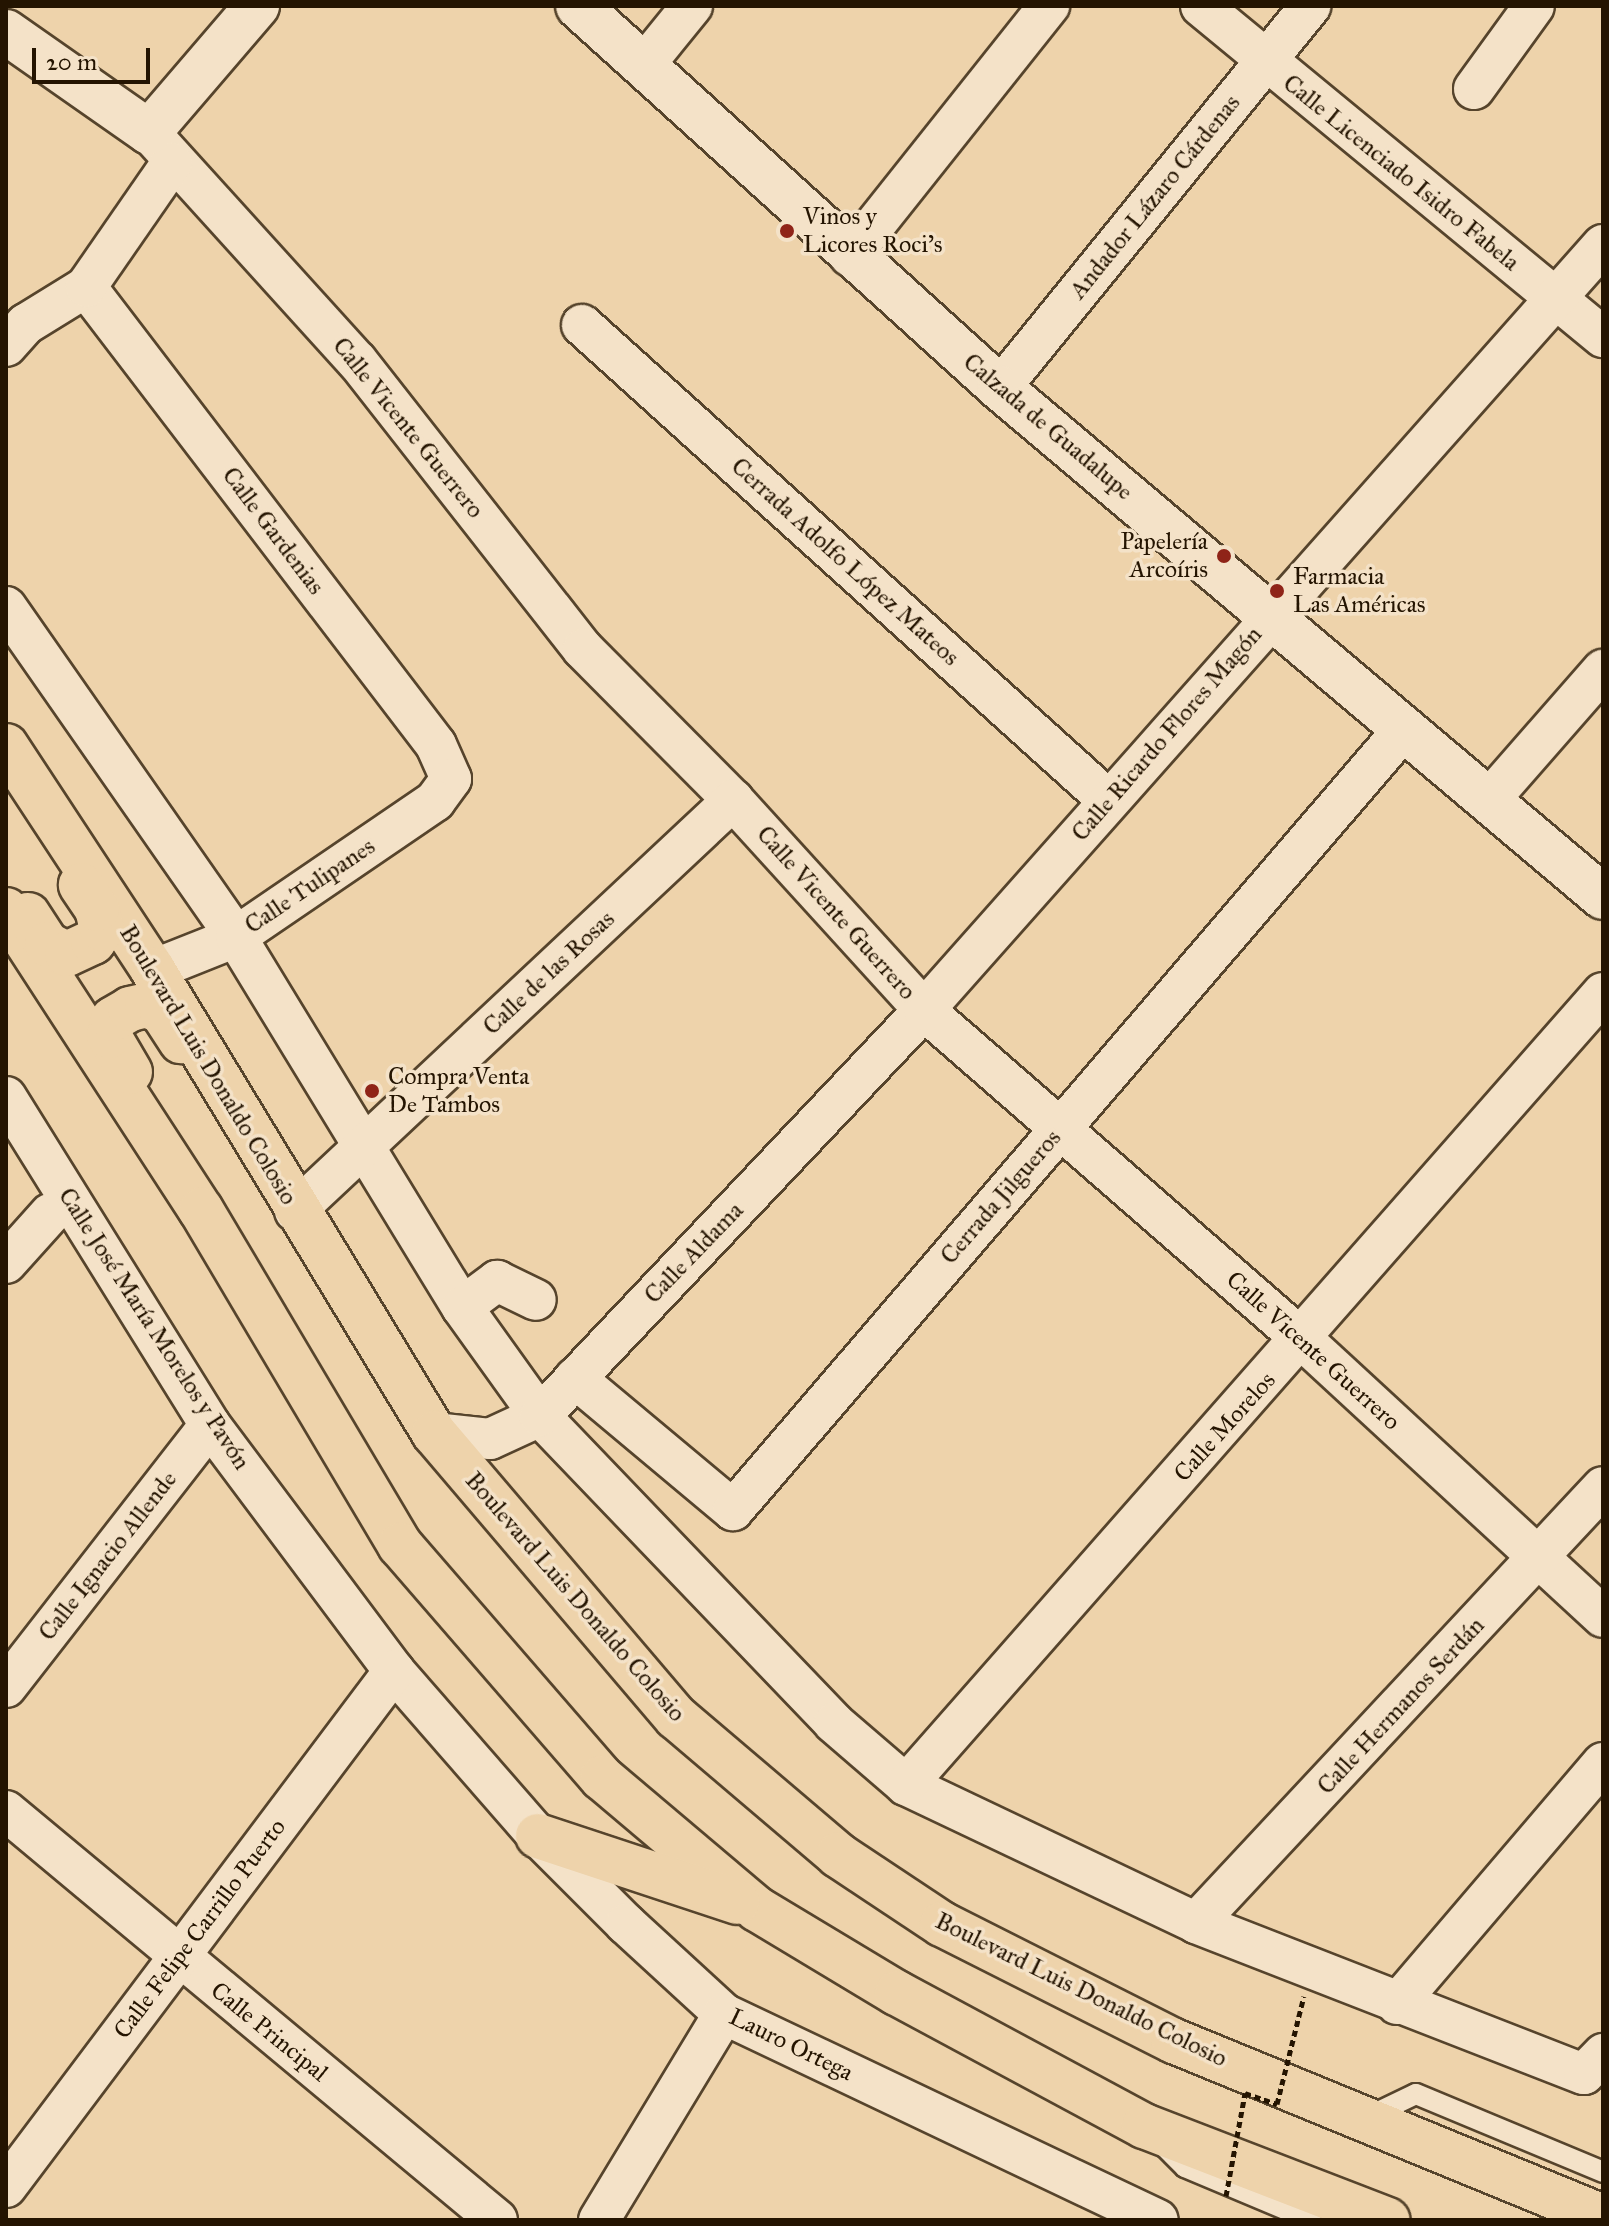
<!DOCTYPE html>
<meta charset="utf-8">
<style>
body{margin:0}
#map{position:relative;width:1609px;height:2226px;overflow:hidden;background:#eed3ab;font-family:"IM FELL Great Primer",serif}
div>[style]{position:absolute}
.roads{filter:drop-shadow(2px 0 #56442c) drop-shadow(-2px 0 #56442c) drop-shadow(0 2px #56442c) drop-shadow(0 -2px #56442c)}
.service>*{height:20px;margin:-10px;padding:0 10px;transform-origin:10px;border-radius:10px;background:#f4e2c8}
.minor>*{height:40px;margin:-20px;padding:0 20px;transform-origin:20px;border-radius:20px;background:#f4e2c8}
.tertiary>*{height:44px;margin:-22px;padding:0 22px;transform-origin:22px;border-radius:22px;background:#f4e2c8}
.trunk>*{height:44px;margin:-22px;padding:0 22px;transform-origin:22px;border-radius:22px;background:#eed3ab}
.path-bridge>*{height:5px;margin-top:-2.5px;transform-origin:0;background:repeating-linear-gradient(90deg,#241401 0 6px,transparent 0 10px)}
.dots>*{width:22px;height:22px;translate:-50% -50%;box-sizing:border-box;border:4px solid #f4e2c8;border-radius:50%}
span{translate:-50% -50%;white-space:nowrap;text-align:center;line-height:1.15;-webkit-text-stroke:7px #f4e2c8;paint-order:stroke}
.street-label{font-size:24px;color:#241401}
.poi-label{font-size:24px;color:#241401}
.left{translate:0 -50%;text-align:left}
.right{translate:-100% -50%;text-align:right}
.frame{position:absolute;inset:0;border:8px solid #241401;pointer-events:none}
.scale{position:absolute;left:32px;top:48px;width:118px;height:36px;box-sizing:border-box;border:4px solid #241401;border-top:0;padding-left:10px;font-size:24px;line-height:28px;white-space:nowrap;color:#241401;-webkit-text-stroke:6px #f4e2c8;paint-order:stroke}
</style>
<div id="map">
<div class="roads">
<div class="service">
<i style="left:1368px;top:2117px;width:53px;rotate:-25.6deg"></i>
<i style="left:1416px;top:2094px;width:203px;rotate:22.6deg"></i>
<i style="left:1164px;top:2146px;width:30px;rotate:45deg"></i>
<i style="left:1185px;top:2167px;width:137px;rotate:22.8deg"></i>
</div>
<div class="minor">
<i style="left:1201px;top:6px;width:521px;rotate:39.47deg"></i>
<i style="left:644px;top:65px;width:76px;rotate:-50.9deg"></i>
<i style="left:1474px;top:89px;width:102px;rotate:-54.1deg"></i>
<i style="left:149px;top:132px;width:309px;rotate:47.8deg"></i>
<i style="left:357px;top:361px;width:366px;rotate:51.9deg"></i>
<i style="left:583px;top:649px;width:213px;rotate:45.2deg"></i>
<i style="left:733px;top:800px;width:284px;rotate:47.7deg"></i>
<i style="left:924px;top:1010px;width:503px;rotate:41.05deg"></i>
<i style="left:1303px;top:1340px;width:408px;rotate:42.7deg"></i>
<i style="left:850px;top:256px;width:320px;rotate:-51.5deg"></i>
<i style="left:86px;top:287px;width:576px;rotate:52.61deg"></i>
<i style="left:436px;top:745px;width:37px;rotate:66deg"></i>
<i style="left:451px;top:779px;width:27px;rotate:126deg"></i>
<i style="left:435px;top:801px;width:241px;rotate:145.7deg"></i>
<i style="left:236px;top:937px;width:89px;rotate:158.3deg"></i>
<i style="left:582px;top:325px;width:709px;rotate:42.08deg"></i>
<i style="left:6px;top:346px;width:30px;rotate:-48deg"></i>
<i style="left:26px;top:324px;width:70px;rotate:-31.7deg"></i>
<i style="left:86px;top:287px;width:151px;rotate:-55.3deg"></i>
<i style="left:1000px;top:388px;width:492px;rotate:-50.9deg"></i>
<i style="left:6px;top:607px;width:402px;rotate:55.1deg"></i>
<i style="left:236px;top:937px;width:434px;rotate:58.6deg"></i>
<i style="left:462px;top:1307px;width:134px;rotate:54.4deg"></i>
<i style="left:540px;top:1416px;width:425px;rotate:46.2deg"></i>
<i style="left:834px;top:1723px;width:95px;rotate:40.7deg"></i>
<i style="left:906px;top:1785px;width:321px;rotate:25.4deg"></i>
<i style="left:1196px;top:1923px;width:416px;rotate:21.3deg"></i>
<i style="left:1584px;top:2074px;width:28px;rotate:-46deg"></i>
<i style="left:1489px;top:800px;width:173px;rotate:-48.8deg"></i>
<i style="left:6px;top:1097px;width:386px;rotate:58.1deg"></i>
<i style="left:210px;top:1425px;width:307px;rotate:53.2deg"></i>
<i style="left:394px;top:1671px;width:219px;rotate:48.9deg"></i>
<i style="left:538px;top:1836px;width:124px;rotate:45deg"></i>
<i style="left:626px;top:1924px;width:133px;rotate:42.6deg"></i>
<i style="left:724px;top:2014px;width:480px;rotate:25.4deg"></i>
<i style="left:295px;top:1211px;width:601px;rotate:-43.18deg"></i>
<i style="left:6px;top:1263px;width:66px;rotate:-48.1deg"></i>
<i style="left:462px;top:1307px;width:44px;rotate:-36.6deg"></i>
<i style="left:497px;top:1281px;width:43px;rotate:26deg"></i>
<i style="left:575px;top:1378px;width:206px;rotate:39.9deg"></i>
<i style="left:733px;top:1510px;width:1031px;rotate:-49.33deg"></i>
<i style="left:434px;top:1433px;width:56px;rotate:6.1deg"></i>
<i style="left:490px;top:1439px;width:55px;rotate:-24.7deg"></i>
<i style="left:540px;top:1416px;width:559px;rotate:-46.6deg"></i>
<i style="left:924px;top:1010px;width:1023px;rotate:-48.41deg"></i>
<i style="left:6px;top:1687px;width:332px;rotate:-52.1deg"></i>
<i style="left:906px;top:1785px;width:1055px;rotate:-48.65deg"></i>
<i style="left:6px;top:1811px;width:639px;rotate:39.79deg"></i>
<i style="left:1196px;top:1923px;width:596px;rotate:-46.97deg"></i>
<i style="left:1397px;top:2004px;width:317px;rotate:-49.5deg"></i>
<i style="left:6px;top:2187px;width:646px;rotate:-53.06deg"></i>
<i style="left:599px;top:2220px;width:241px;rotate:-58.8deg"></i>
</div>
<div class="tertiary">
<i style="left:578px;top:6px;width:569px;rotate:42.15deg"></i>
<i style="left:1000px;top:388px;width:789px;rotate:40.17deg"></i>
<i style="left:6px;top:32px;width:174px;rotate:35deg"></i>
<i style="left:149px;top:132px;width:166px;rotate:-49.4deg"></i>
</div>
<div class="trunk">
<i style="left:6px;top:746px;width:268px;rotate:56.7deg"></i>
<i style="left:153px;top:970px;width:542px;rotate:58.75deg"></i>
<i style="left:434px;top:1433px;width:373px;rotate:49.6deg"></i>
<i style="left:676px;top:1717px;width:213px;rotate:40.4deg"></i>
<i style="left:838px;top:1855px;width:125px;rotate:33.6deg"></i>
<i style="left:942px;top:1924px;width:260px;rotate:26.8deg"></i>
<i style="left:1174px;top:2041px;width:464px;rotate:22.3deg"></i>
<i style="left:6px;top:910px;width:358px;rotate:57deg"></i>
<i style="left:201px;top:1210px;width:390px;rotate:59.3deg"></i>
<i style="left:400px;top:1545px;width:308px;rotate:49.1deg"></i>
<i style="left:602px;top:1778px;width:203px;rotate:40.2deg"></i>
<i style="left:757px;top:1909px;width:163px;rotate:31deg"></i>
<i style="left:897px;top:1993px;width:281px;rotate:28.3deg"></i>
<i style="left:1144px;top:2126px;width:261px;rotate:21.1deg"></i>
<i style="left:28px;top:915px;width:35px;rotate:57deg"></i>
<i style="left:47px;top:944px;width:22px;rotate:27deg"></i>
<i style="left:67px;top:954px;width:29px;rotate:-25deg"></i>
<i style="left:93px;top:942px;width:16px;rotate:-55deg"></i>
<i style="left:102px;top:929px;width:21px;rotate:-104deg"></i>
<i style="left:97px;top:909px;width:29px;rotate:-124deg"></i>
<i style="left:130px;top:1072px;width:42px;rotate:-120.3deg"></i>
<i style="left:109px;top:1036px;width:17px;rotate:-77deg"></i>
<i style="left:113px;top:1019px;width:20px;rotate:-30deg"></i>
<i style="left:130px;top:1009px;width:17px;rotate:-13deg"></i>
<i style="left:147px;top:1005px;width:17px;rotate:25deg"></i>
<i style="left:162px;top:1012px;width:35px;rotate:57deg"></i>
<i style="left:538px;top:1836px;width:210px;rotate:18.3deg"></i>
</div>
</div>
<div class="path-bridge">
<i style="left:1226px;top:2196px;width:105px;rotate:-79.5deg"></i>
<i style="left:1245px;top:2093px;width:34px;rotate:19deg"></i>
<i style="left:1277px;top:2104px;width:111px;rotate:-76deg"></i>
</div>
<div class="dots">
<i style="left:787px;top:231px;background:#8f2418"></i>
<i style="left:1224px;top:556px;background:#8f2418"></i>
<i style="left:1277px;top:591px;background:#8f2418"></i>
<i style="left:372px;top:1091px;background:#8f2418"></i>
</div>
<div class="street-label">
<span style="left:1401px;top:173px;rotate:39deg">Calle Licenciado Isidro Fabela</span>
<span style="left:1155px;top:197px;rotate:-51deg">Andador Lázaro Cárdenas</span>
<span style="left:1048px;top:427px;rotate:40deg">Calzada de Guadalupe</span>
<span style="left:408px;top:428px;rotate:51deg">Calle Vicente Guerrero</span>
<span style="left:273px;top:531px;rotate:53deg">Calle Gardenias</span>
<span style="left:845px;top:562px;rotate:42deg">Cerrada Adolfo López Mateos</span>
<span style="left:1167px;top:734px;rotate:-49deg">Calle Ricardo Flores Magón</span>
<span style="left:310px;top:886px;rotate:-34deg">Calle Tulipanes</span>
<span style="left:836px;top:913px;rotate:48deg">Calle Vicente Guerrero</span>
<span style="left:549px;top:973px;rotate:-43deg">Calle de las Rosas</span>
<span style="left:208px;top:1065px;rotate:59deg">Boulevard Luis Donaldo Colosio</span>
<span style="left:1001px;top:1197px;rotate:-49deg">Cerrada Jilgueros</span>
<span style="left:694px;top:1253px;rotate:-46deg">Calle Aldama</span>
<span style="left:154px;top:1329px;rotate:57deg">Calle José María Morelos y Pavón</span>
<span style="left:1313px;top:1351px;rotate:42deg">Calle Vicente Guerrero</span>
<span style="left:1225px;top:1427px;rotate:-48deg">Calle Morelos</span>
<span style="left:108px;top:1556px;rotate:-52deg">Calle Ignacio Allende</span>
<span style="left:575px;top:1597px;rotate:49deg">Boulevard Luis Donaldo Colosio</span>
<span style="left:1401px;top:1706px;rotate:-47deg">Calle Hermanos Serdán</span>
<span style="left:200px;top:1929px;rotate:-53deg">Calle Felipe Carrillo Puerto</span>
<span style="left:1081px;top:1990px;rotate:26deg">Boulevard Luis Donaldo Colosio</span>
<span style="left:269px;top:2032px;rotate:39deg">Calle Principal</span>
<span style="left:791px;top:2045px;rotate:26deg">Lauro Ortega</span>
</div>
<div class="poi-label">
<span class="left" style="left:803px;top:231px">Vinos y<br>Licores Roci's</span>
<span class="right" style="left:1208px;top:556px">Papelería<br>Arcoíris</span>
<span class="left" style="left:1293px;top:591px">Farmacia<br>Las Américas</span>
<span class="left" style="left:388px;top:1091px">Compra Venta<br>De Tambos</span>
</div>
<div class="frame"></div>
<div class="scale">20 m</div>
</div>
